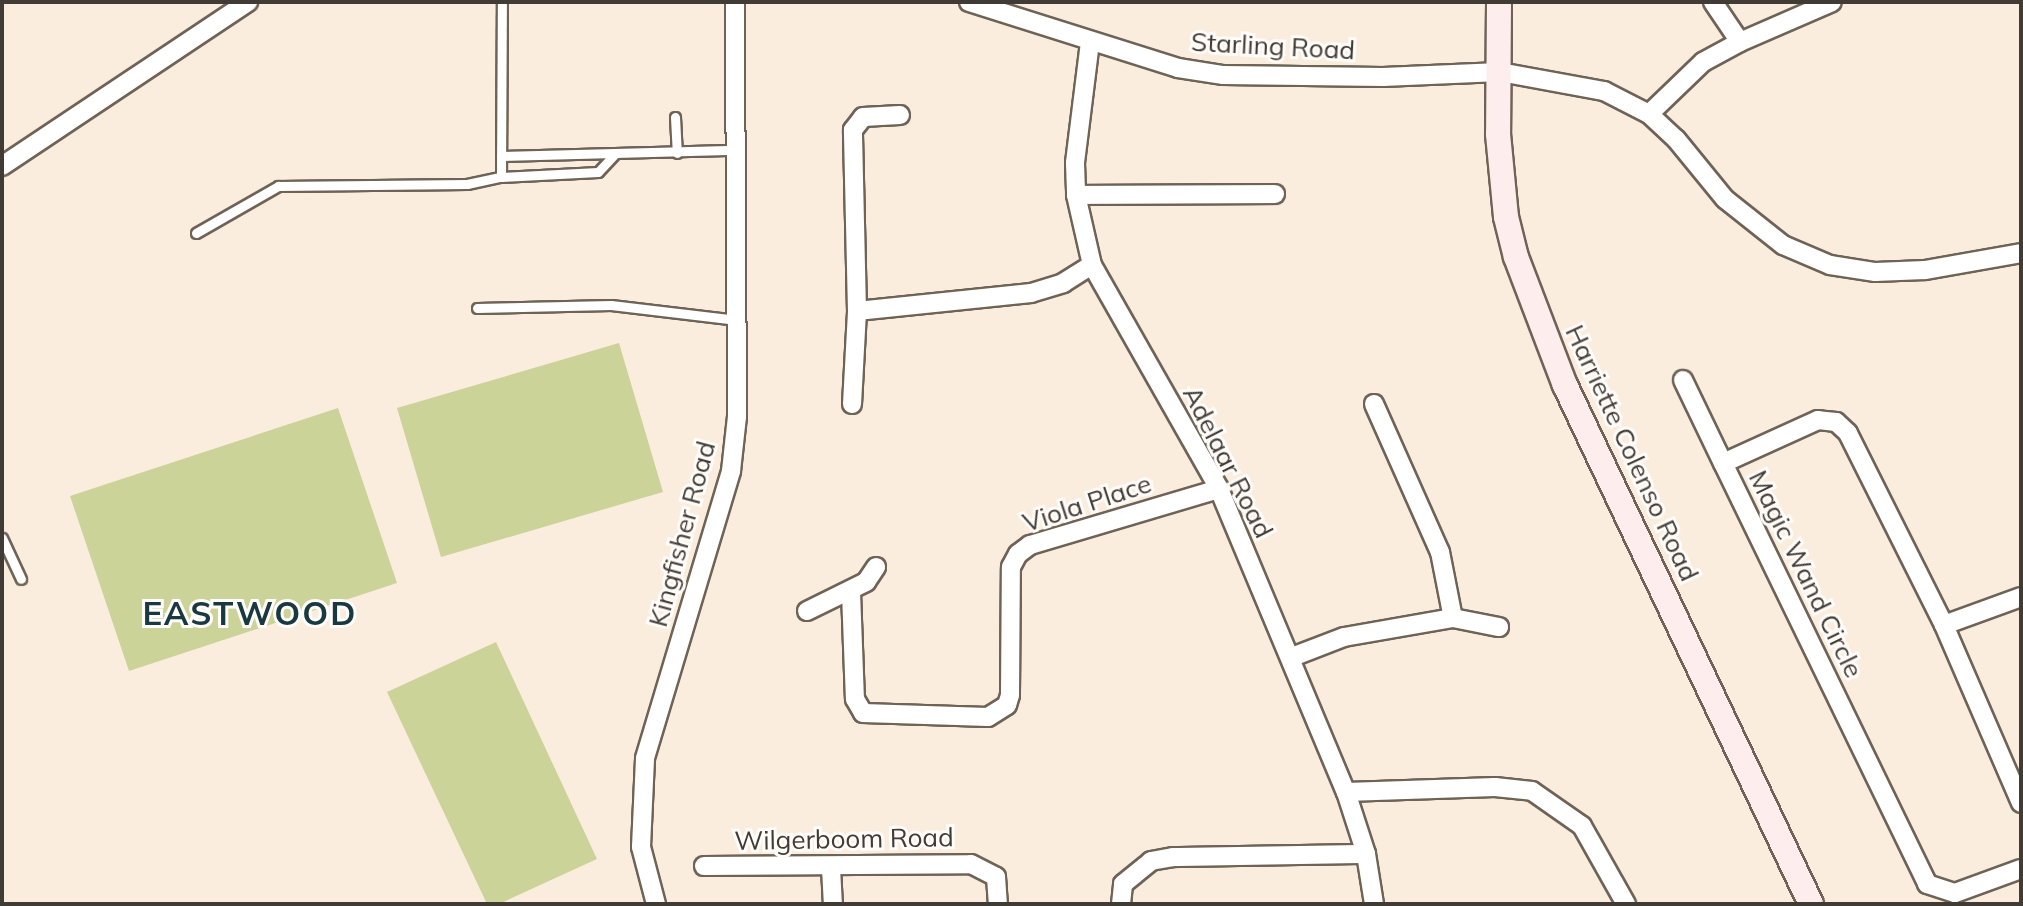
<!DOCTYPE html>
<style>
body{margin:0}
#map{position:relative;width:2023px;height:906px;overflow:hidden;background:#faedde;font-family:Mulish,sans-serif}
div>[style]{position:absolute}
.green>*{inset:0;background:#ccd398}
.roads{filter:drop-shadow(2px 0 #6e6356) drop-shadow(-2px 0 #6e6356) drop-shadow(0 2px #6e6356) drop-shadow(0 -2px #6e6356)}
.lane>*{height:9px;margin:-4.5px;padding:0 4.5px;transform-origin:4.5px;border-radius:4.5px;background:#fff}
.street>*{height:18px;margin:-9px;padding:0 9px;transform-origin:9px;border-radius:9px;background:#fff}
.secondary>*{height:24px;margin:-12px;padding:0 12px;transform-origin:12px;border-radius:12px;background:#fdeeed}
span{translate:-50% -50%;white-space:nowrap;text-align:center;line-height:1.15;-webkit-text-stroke:6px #fffcf9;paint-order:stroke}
.street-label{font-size:26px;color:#403b35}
.district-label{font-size:33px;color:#193941;font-weight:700;letter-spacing:2px}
.frame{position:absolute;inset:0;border:4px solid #403b35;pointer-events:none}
</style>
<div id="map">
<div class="green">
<i style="clip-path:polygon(619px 343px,663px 492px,441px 557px,397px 408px)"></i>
<i style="clip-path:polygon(338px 408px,397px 583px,129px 671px,70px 496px)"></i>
<i style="clip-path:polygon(496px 642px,597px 859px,499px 904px,487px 904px,387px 692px)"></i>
</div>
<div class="roads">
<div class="lane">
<i style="left:675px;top:117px;width:36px;rotate:87deg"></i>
<i style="left:501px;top:156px;width:236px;rotate:-1.5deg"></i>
<i style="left:501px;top:177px;width:97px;rotate:-3deg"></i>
<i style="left:598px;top:172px;width:25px;rotate:-47deg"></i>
<i style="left:196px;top:233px;width:95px;rotate:-29.8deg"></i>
<i style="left:278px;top:186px;width:189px;rotate:-0.6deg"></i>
<i style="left:467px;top:184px;width:35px;rotate:-12deg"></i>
<i style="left:501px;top:177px;width:175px;rotate:-89.7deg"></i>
<i style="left:477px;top:308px;width:134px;rotate:-1.3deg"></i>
<i style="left:611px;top:305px;width:127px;rotate:6.8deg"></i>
<i style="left:2px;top:538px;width:45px;rotate:65.1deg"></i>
</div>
<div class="street">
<i style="left:969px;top:2px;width:219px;rotate:17.5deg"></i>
<i style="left:1178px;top:68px;width:46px;rotate:8.8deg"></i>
<i style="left:1223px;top:75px;width:160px;rotate:0.7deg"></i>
<i style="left:1383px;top:77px;width:117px;rotate:-2.4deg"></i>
<i style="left:1500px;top:72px;width:106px;rotate:10.4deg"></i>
<i style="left:1604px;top:91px;width:51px;rotate:27.1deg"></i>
<i style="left:1649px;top:114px;width:37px;rotate:43deg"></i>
<i style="left:1676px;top:139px;width:77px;rotate:50.8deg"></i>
<i style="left:1725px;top:199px;width:74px;rotate:38.4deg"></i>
<i style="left:1783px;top:245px;width:51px;rotate:23.1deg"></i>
<i style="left:1830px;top:265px;width:46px;rotate:8.8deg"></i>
<i style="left:1875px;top:272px;width:50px;rotate:-2.3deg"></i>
<i style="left:1925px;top:270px;width:97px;rotate:-10deg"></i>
<i style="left:1713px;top:2px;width:48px;rotate:56deg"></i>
<i style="left:1740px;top:42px;width:100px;rotate:-23.5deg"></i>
<i style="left:1090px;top:42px;width:122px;rotate:97.1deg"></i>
<i style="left:1075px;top:163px;width:32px;rotate:88deg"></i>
<i style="left:1076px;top:195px;width:72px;rotate:77.1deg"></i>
<i style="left:1092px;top:265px;width:257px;rotate:60.4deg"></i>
<i style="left:1219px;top:489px;width:329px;rotate:67.3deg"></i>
<i style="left:1346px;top:792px;width:65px;rotate:72.1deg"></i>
<i style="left:1366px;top:854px;width:51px;rotate:80.9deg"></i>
<i style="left:1649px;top:114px;width:75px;rotate:-43.9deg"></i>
<i style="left:1703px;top:62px;width:42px;rotate:-28.4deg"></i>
<i style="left:2px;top:166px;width:296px;rotate:-33.7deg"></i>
<i style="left:1076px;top:195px;width:199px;rotate:-0.3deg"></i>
<i style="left:857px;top:311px;width:175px;rotate:-5.9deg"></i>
<i style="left:1031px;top:293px;width:34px;rotate:-17deg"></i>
<i style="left:1063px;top:283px;width:34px;rotate:-32deg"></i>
<i style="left:1683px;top:380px;width:92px;rotate:64.3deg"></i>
<i style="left:852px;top:404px;width:93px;rotate:-86.9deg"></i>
<i style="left:857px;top:311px;width:181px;rotate:-91.3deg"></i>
<i style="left:853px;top:130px;width:16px;rotate:-52deg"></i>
<i style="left:863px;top:117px;width:37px;rotate:-3deg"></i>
<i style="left:1374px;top:404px;width:162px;rotate:66deg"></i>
<i style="left:1440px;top:552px;width:67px;rotate:78.9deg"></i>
<i style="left:851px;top:592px;width:107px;rotate:87.9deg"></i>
<i style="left:855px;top:699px;width:16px;rotate:60deg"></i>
<i style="left:863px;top:713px;width:125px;rotate:1.8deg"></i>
<i style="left:988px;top:717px;width:22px;rotate:-32deg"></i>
<i style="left:1007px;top:705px;width:10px;rotate:-73deg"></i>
<i style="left:1010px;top:695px;width:128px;rotate:-89.6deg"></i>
<i style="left:1011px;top:567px;width:15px;rotate:-62deg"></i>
<i style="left:1018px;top:554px;width:15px;rotate:-37deg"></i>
<i style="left:1030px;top:545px;width:197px;rotate:-16.5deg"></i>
<i style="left:807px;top:611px;width:66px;rotate:-26.2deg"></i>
<i style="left:866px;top:582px;width:18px;rotate:-56deg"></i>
<i style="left:1944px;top:625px;width:82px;rotate:-20deg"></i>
<i style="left:1292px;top:657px;width:56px;rotate:-21deg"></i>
<i style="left:1344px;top:637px;width:111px;rotate:-9.9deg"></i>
<i style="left:1453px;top:618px;width:47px;rotate:11.1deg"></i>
<i style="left:1346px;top:792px;width:149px;rotate:-1.9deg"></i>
<i style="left:1495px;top:787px;width:37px;rotate:6deg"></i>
<i style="left:1532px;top:791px;width:61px;rotate:35deg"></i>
<i style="left:1582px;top:826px;width:90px;rotate:60.6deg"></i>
<i style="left:2021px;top:803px;width:194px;rotate:-113.4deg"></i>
<i style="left:1944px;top:625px;width:215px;rotate:-116.6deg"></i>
<i style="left:1848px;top:433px;width:16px;rotate:-137deg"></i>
<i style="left:1836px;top:422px;width:18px;rotate:-174deg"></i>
<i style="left:1818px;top:420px;width:104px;rotate:155.6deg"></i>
<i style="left:1723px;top:463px;width:468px;rotate:64.1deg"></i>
<i style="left:1927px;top:884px;width:29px;rotate:18deg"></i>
<i style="left:1955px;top:893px;width:70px;rotate:-20deg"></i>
<i style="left:704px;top:866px;width:267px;rotate:-0.4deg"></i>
<i style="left:971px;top:864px;width:28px;rotate:27deg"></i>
<i style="left:996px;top:877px;width:27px;rotate:86deg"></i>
<i style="left:831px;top:868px;width:36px;rotate:87deg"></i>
<i style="left:656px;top:904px;width:59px;rotate:-104.7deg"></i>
<i style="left:641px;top:847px;width:89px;rotate:-87.4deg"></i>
<i style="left:645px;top:758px;width:300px;rotate:-73.3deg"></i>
<i style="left:731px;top:471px;width:54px;rotate:-83.7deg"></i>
<i style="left:737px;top:417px;width:415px;rotate:-90.3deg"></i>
<i style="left:1121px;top:904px;width:20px;rotate:-84deg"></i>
<i style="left:1123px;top:884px;width:36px;rotate:-39deg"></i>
<i style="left:1151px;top:861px;width:22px;rotate:-10deg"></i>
<i style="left:1173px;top:857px;width:193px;rotate:-0.9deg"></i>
</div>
<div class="secondary">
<i style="left:1499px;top:2px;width:132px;rotate:90.4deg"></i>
<i style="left:1498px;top:134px;width:83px;rotate:84.5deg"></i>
<i style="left:1506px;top:217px;width:41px;rotate:76deg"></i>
<i style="left:1516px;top:257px;width:137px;rotate:69.1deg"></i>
<i style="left:1565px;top:385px;width:574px;rotate:64.64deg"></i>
</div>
</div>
<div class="street-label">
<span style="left:1273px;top:46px;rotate:3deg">Starling Road</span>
<span style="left:1632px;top:453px;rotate:65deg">Harriette Colenso Road</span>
<span style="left:1228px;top:462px;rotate:63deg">Adelaar Road</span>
<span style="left:1087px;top:503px;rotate:-18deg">Viola Place</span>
<span style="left:682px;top:534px;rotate:-75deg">Kingfisher Road</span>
<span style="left:1806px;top:574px;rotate:64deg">Magic Wand Circle</span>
<span style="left:844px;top:839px;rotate:-1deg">Wilgerboom Road</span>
</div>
<div class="district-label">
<span style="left:250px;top:613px">EASTWOOD</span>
</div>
<div class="frame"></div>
</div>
